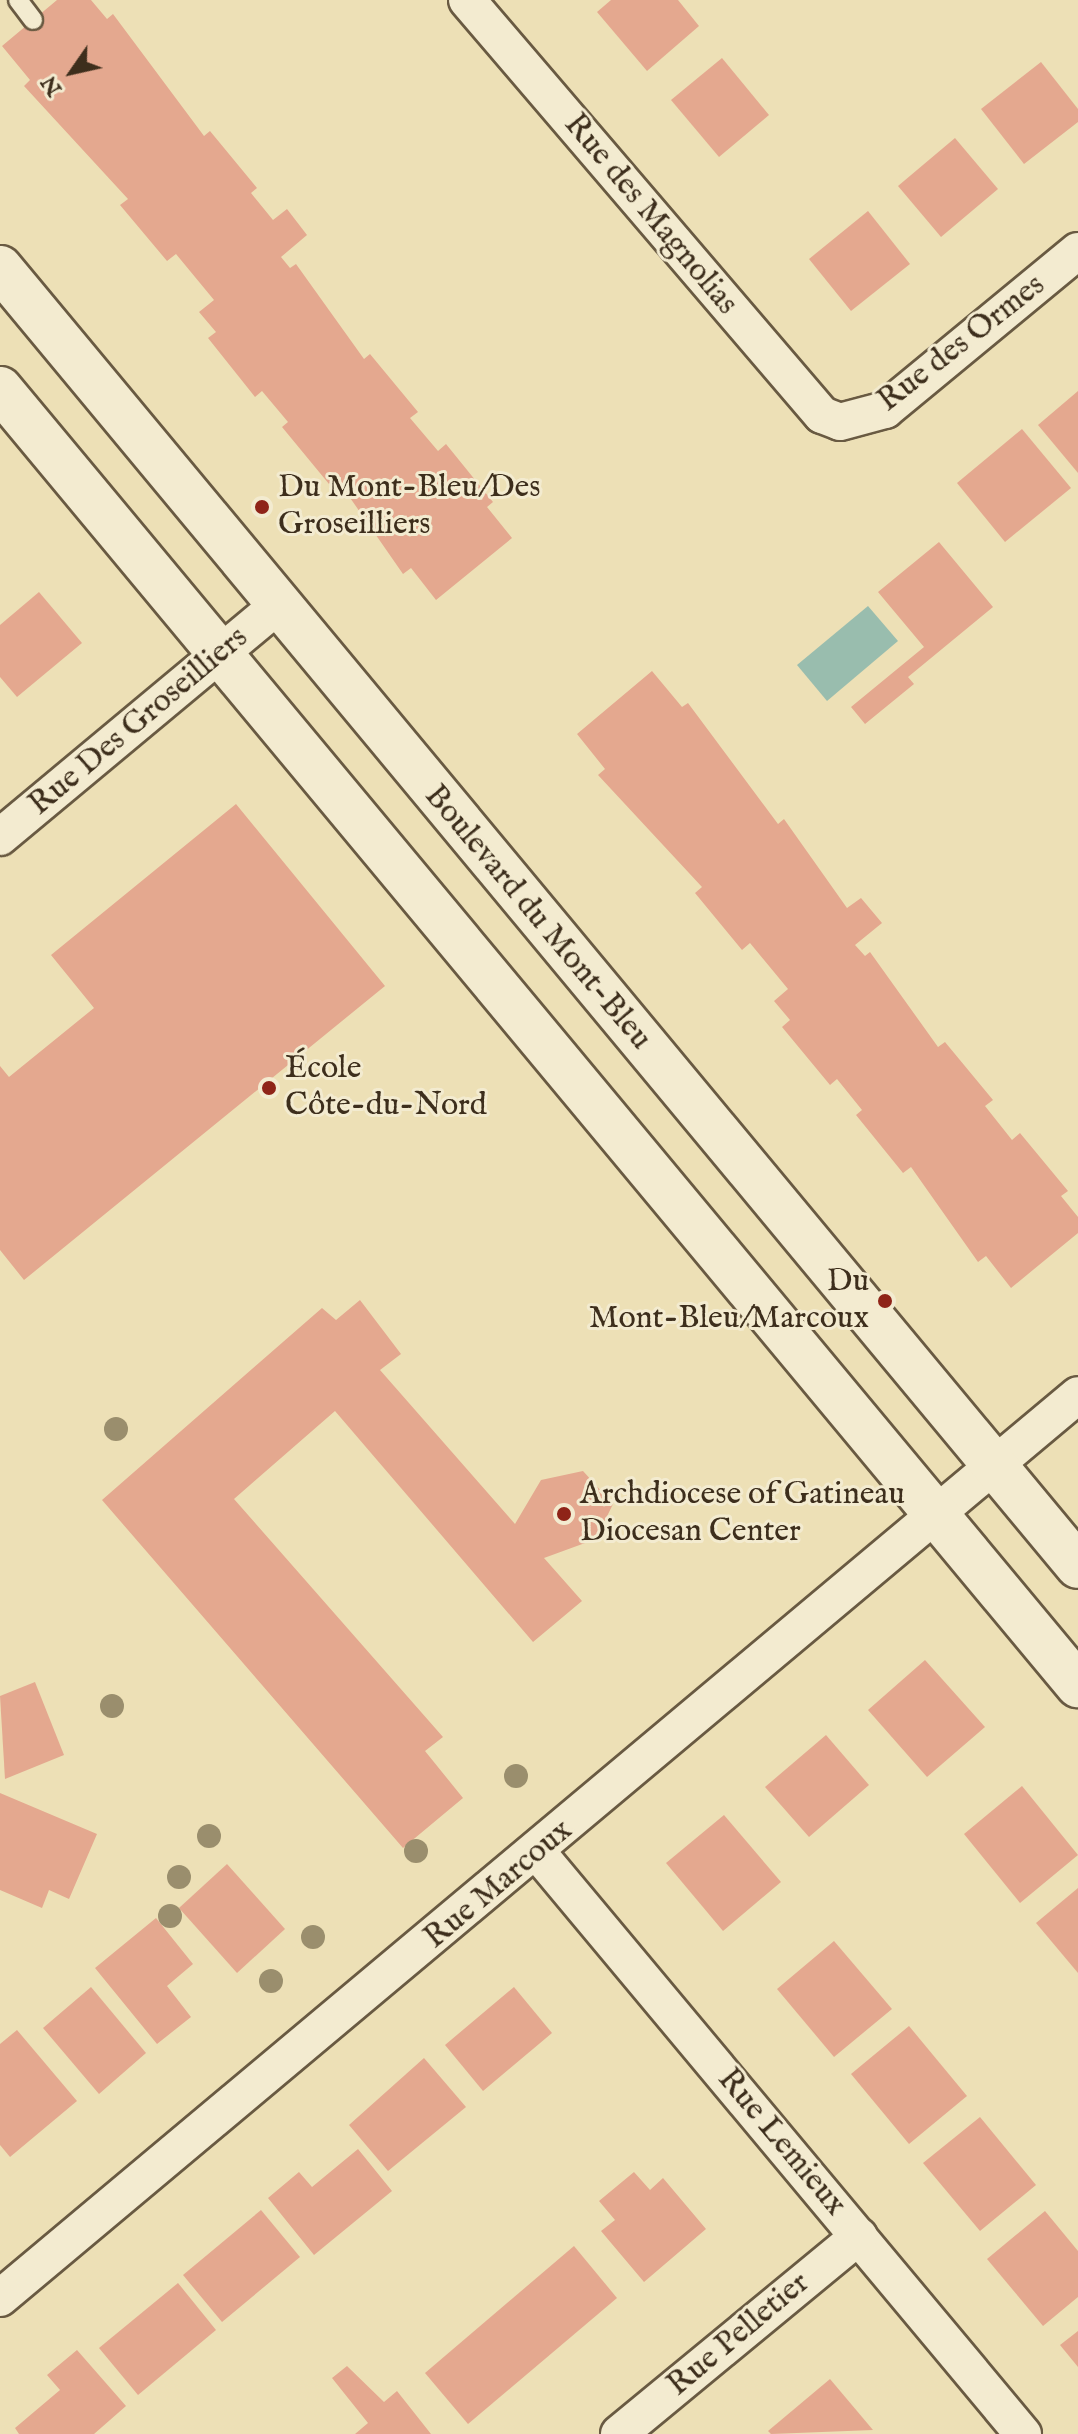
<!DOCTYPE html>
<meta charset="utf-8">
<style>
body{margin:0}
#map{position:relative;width:1078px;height:2434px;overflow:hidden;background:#ede0b6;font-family:"IM FELL English",serif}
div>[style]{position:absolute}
.water>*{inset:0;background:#99bdae}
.building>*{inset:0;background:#e4a88f}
.roads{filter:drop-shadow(2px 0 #695a42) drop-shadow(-2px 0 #695a42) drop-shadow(0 2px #695a42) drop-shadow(0 -2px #695a42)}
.lane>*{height:18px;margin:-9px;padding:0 9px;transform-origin:9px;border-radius:9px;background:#f3ebd0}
.street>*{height:36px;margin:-18px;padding:0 18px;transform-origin:18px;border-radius:18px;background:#f3ebd0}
.secondary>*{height:44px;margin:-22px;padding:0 22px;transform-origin:22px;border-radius:22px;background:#f3ebd0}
.trees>*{width:24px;height:24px;margin:-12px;border-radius:50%;background:#9a8e6d}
.dots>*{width:22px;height:22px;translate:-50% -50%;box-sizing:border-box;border:4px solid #f3ebd0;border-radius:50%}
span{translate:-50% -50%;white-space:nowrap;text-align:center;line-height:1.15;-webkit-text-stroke:6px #f3ebd0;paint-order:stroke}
.street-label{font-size:32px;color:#3d2e1c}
.poi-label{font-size:32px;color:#3d2e1c}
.left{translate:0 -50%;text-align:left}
.right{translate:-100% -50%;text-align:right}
.north{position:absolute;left:32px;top:32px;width:80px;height:80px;-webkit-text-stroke:6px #f3ebd0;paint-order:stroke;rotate:236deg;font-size:22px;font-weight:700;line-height:32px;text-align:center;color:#3d2e1c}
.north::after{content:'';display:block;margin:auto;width:28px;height:36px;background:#3d2e1c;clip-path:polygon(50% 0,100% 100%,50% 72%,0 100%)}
</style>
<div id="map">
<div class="water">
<i style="clip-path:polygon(868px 606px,898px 641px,827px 701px,797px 665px)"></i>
</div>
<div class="building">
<i style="clip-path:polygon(57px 0,91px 0,107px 19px,113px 14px,204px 136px,210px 131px,257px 188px,251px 193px,273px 220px,287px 209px,307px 235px,281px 257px,290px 268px,296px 264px,364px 359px,370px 354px,418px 412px,410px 418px,438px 451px,446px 444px,493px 502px,487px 507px,512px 538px,436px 600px,411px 568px,403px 574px,337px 479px,329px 484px,282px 427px,288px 422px,262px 391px,255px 397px,208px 338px,216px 332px,199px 312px,214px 300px,176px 254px,167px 261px,120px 205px,128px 199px,24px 86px,30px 80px,2px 46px)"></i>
<i style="clip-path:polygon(611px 0,678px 0,699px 26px,647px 71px,597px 12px)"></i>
<i style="clip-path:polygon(722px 58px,769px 115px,719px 157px,671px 100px)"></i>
<i style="clip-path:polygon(1041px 62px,1078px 109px,1078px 122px,1024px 164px,981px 109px)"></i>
<i style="clip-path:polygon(955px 138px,998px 189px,941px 237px,898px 186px)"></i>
<i style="clip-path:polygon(868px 211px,910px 264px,851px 311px,809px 259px)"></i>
<i style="clip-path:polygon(1078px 391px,1078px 473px,1038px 425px)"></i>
<i style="clip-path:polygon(1022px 429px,1071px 488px,1005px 542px,957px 483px)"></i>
<i style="clip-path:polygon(939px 542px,993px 607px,908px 677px,914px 684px,865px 724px,851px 707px,924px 647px,878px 592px)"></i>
<i style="clip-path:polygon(39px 592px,82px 643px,17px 697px,0 677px,0 625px)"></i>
<i style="clip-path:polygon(652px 671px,682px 707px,688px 703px,778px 824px,784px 819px,847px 908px,861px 898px,882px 923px,855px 945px,865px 956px,870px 952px,938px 1047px,945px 1042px,993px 1100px,985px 1106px,1012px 1140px,1020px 1133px,1068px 1191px,1061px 1196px,1078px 1217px,1078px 1233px,1011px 1288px,986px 1256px,978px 1262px,911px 1167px,903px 1173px,856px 1115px,862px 1110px,837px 1079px,830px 1085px,782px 1027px,790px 1020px,774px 1001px,788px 989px,750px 943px,742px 950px,695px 893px,702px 887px,598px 775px,605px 769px,577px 734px)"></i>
<i style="clip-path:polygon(236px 804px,385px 986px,24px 1280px,0 1250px,0 1066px,9px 1077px,94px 1008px,51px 955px)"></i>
<i style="clip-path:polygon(360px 1300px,401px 1354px,380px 1370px,515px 1524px,541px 1480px,583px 1471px,613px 1504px,596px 1539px,544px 1558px,582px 1601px,533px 1642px,335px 1411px,234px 1499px,443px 1737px,425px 1751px,463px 1798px,403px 1848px,102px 1500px,322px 1308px,336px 1320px)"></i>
<i style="clip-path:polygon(925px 1660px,985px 1727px,927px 1777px,868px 1710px)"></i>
<i style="clip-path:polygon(35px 1682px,64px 1755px,5px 1779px,0 1696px)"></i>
<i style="clip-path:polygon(826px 1735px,869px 1785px,809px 1837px,765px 1787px)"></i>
<i style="clip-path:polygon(1022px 1786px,1078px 1855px,1020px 1903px,964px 1834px)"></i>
<i style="clip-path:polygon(0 1793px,97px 1834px,69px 1899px,49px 1890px,42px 1908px,0 1890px)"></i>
<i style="clip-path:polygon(724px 1815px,781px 1882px,723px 1931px,666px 1863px)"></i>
<i style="clip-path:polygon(227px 1864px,285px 1929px,237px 1973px,179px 1908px)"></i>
<i style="clip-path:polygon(1078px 1888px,1078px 1973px,1036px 1923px)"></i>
<i style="clip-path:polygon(156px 1918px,193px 1964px,167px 1986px,191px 2017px,157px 2044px,95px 1968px)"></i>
<i style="clip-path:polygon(834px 1941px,892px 2009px,834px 2057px,777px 1989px)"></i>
<i style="clip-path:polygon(91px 1987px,146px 2053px,99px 2094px,43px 2028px)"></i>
<i style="clip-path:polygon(514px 1987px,552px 2033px,483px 2091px,445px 2045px)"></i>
<i style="clip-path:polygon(909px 2026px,967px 2096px,909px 2144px,851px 2074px)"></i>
<i style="clip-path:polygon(17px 2030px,77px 2101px,10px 2157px,0 2145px,0 2044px)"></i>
<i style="clip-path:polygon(424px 2058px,466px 2107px,388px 2171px,349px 2125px)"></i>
<i style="clip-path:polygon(980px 2117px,1036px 2185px,980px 2231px,923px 2163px)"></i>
<i style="clip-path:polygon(358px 2149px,392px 2191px,314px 2255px,268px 2198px,299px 2172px,312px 2187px)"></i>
<i style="clip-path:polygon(634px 2172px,650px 2190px,663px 2178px,706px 2229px,644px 2282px,601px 2231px,615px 2220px,599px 2201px)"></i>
<i style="clip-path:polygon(261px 2210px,300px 2257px,222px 2322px,183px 2275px)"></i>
<i style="clip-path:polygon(1045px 2211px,1078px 2251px,1078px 2297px,1043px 2326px,987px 2259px)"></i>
<i style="clip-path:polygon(574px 2246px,617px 2298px,468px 2424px,425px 2373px)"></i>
<i style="clip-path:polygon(178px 2283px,216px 2330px,138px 2395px,99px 2348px)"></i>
<i style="clip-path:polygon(1078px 2331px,1078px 2367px,1060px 2345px)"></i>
<i style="clip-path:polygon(77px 2350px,126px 2406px,94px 2434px,19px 2434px,15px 2428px,60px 2390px,47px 2375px)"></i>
<i style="clip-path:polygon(347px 2366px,384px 2402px,397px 2391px,431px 2434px,355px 2434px,368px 2423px,332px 2378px)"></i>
<i style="clip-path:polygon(830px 2379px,873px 2430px,771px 2434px,768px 2431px)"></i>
</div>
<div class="roads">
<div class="lane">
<i style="left:18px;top:0;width:25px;rotate:53deg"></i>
</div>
<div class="street">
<i style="left:467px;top:0;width:546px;rotate:49.46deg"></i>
<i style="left:822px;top:415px;width:19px;rotate:21deg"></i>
<i style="left:840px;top:422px;width:47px;rotate:-14.9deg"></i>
<i style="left:885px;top:410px;width:250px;rotate:-39.5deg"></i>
<i style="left:0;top:837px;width:361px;rotate:-39.8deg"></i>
<i style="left:538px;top:1853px;width:757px;rotate:50.15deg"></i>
<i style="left:0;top:2298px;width:1406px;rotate:-39.95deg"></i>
<i style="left:619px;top:2434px;width:311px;rotate:-39.5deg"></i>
</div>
<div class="secondary">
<i style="left:0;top:268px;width:1687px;rotate:50.29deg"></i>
<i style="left:0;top:389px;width:1686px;rotate:50.25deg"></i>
</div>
</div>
<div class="trees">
<i style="left:116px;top:1429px"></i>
<i style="left:112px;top:1706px"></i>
<i style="left:516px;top:1776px"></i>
<i style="left:209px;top:1836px"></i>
<i style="left:416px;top:1851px"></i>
<i style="left:179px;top:1877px"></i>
<i style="left:170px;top:1916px"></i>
<i style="left:313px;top:1937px"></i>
<i style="left:271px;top:1981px"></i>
</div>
<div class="dots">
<i style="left:262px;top:507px;background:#8f2418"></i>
<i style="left:269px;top:1088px;background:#8f2418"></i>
<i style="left:885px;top:1301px;background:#8f2418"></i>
<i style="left:564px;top:1514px;background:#8f2418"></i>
</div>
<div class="street-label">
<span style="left:650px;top:215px;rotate:50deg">Rue des Magnolias</span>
<span style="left:962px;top:344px;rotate:-38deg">Rue des Ormes</span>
<span style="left:139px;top:722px;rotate:-40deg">Rue Des Groseilliers</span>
<span style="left:537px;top:918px;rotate:50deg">Boulevard du Mont-Bleu</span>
<span style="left:499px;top:1885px;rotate:-40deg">Rue Marcoux</span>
<span style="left:781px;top:2143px;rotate:50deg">Rue Lemieux</span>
<span style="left:739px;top:2335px;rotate:-40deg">Rue Pelletier</span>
</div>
<div class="poi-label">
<span class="left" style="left:278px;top:507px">Du Mont-Bleu/Des<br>Groseilliers</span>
<span class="left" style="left:285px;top:1088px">École<br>Côte-du-Nord</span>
<span class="right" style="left:869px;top:1301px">Du<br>Mont-Bleu/Marcoux</span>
<span class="left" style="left:580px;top:1514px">Archdiocese of Gatineau<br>Diocesan Center</span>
</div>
<div class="north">N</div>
</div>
